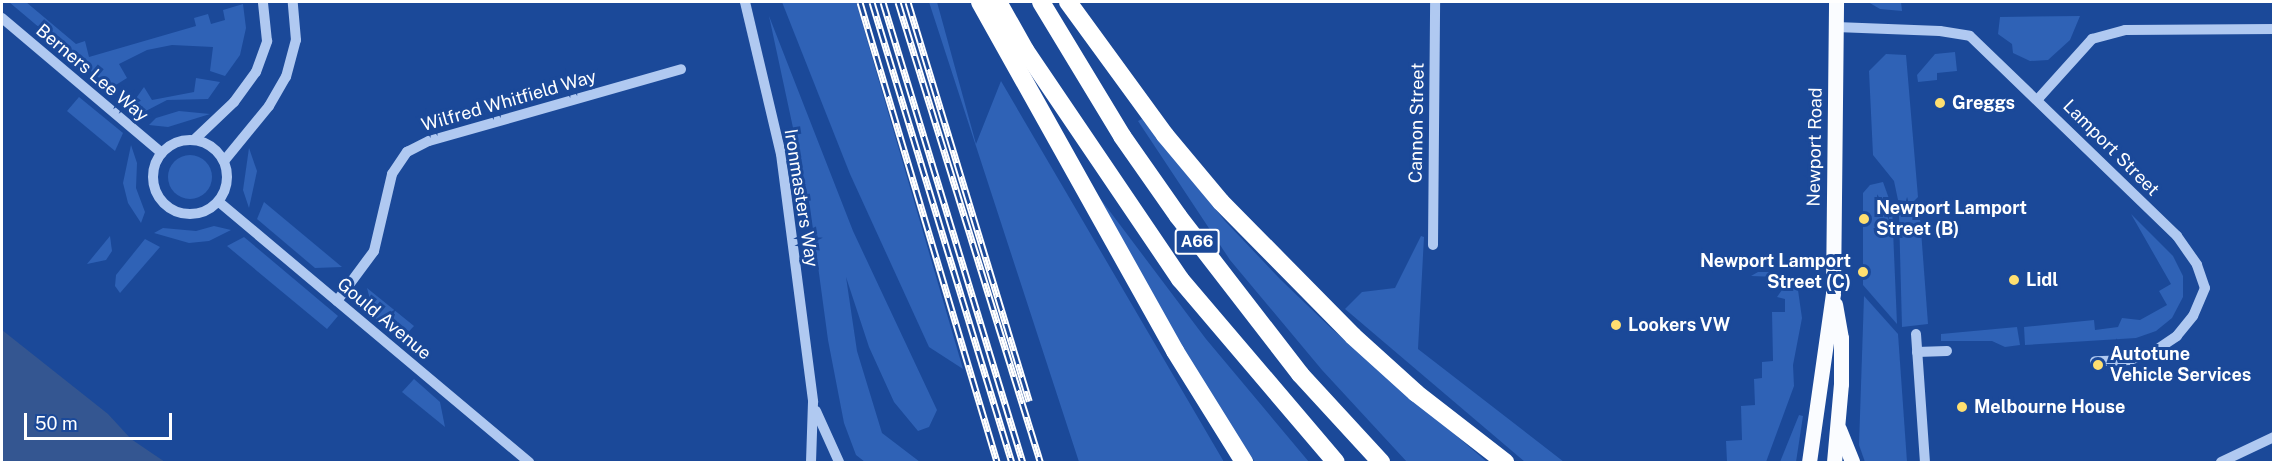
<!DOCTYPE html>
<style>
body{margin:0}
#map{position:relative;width:2275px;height:464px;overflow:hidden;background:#1b4999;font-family:"Public Sans",sans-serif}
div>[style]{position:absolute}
.green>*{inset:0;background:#2f62b6}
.round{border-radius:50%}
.water>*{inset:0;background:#345691}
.minor>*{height:10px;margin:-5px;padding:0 5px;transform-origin:5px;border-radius:5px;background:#b0c9f1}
.minor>.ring{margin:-5px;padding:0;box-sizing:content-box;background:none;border:10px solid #b0c9f1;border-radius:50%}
.major>*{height:15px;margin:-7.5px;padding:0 7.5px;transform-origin:7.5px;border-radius:7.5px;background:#fafcff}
.highway>*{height:18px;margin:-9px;padding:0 9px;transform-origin:9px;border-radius:9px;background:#fff}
.rail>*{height:7px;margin-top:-3.5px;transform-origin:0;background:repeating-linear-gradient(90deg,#1b4999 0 14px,#fff 0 28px);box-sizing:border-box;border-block:2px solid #fff}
.dots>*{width:16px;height:16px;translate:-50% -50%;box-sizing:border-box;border:3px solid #1b4999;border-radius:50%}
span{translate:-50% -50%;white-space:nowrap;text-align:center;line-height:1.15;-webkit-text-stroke:6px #1b4999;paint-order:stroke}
.shield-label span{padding:2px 4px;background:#1b4999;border:2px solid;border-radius:4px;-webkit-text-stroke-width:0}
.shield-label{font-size:16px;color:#fff;font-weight:700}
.street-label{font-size:18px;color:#fff}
.poi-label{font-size:18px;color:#fff;font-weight:700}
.left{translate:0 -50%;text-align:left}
.right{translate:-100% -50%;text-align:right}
.frame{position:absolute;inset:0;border:3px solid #fff;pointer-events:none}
.scale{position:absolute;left:24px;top:413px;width:148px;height:27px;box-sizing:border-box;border:3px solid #fff;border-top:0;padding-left:8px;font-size:18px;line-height:21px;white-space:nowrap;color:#fff;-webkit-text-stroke:4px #1b4999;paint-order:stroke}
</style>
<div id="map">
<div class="green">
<i style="clip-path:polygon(9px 2px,26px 2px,76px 44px,85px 41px,89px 57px,196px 26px,194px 18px,208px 14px,211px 24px,225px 20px,223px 10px,243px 4px,246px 28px,240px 55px,225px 76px,210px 71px,213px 47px,172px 45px,147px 50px,119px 64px,127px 78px,111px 88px)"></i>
<i style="clip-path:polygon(782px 2px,856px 2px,963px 369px,929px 347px,850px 174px)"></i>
<i style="clip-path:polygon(929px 2px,937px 2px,976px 144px,1001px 81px,1224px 462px,1079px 462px)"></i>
<i style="clip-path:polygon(1868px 2px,1901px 2px,1902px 11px,1880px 9px)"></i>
<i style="clip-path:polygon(769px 16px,853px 231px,937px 410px,929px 427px,918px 431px,894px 402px,869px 347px,846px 277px,857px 351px,882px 433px,920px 462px,865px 462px,856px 455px,844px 423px,828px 340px,810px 207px)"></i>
<i style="clip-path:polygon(2080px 16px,2070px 40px,2048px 60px,2030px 61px,2013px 53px,2012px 44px,1998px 34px,2000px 17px)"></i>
<i style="clip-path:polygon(1955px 52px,1957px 71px,1937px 73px,1937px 80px,1918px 82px,1917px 75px,1935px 54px)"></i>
<i style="clip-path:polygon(1886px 54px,1906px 55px,1918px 197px,1913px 202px,1898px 200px,1894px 181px,1873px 155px,1869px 71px)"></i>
<i style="clip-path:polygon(196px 78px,220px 82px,208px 99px,167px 100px,142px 113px,132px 104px,144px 87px,152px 100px,194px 92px)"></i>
<i style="clip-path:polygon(79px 97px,123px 133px,115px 151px,67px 111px)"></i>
<i style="clip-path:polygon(179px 111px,210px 114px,168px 127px,149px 125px,156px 118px)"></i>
<i style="clip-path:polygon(1142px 119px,1225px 221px,1280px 279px,1332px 329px,1487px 462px,1407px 462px,1322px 370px,1230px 260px,1138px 121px)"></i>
<i style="clip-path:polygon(131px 145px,137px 163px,136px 188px,145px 212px,141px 223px,128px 203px,123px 183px)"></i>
<i style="clip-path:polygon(249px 148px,257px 171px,249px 208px,243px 190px)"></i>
<i class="round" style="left:168px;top:155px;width:44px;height:44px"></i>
<i style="clip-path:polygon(1087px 181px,1206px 339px,1309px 462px,1255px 462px,1204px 385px)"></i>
<i style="clip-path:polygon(1883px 182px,1892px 207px,1897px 324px,1863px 285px,1863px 193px,1870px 185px)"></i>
<i style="clip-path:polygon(264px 202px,342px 267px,315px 268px,257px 219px)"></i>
<i style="clip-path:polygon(1904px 211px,1916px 211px,1920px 217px,1928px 324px,1902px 327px,1899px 215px)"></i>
<i style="clip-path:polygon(2131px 214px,2173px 256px,2183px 276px,2183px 297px,2172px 318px,2156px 331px,2136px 338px,2025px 345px,2024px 327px,2094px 320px,2095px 330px,2118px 327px,2122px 318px,2140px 320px,2167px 305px,2159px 291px,2171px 284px)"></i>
<i style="clip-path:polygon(214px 226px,231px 230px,209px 241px,189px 243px,154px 233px,163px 228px,196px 231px)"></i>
<i style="clip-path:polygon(110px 236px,112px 251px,106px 260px,87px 264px)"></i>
<i style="clip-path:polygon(1421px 236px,1424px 237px,1418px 349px,1564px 462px,1525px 462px,1345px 309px,1362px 292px,1395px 288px)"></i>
<i style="clip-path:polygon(244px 237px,338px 316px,327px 329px,227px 246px)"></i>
<i style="clip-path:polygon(145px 239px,160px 247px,120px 293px,115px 286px,116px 275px)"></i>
<i style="clip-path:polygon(1758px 272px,1777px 272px,1795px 282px,1798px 290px,1802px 318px,1793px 365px,1794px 386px,1766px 462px,1727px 462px,1726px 441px,1742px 440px,1741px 406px,1755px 405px,1754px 379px,1762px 378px,1762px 362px,1773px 361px,1772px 312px,1785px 312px,1785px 299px,1777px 297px,1787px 283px,1778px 277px,1751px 276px)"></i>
<i style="clip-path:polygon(367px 288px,414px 326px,401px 340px,375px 318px)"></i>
<i style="clip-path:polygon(1864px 296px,1898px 334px,1907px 462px,1865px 462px,1859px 445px)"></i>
<i style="clip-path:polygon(2017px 327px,2020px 345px,2005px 347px,1992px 341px,1941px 341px,1941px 334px)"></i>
<i style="clip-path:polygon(414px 379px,440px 402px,445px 427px,402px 392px)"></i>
<i style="clip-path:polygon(1799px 415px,1803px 416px,1796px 462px,1780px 462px)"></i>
</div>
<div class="water">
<i style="clip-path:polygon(2px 330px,108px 414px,131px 439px,165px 462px,2px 462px)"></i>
</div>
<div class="minor">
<i style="left:745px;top:2px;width:156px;rotate:76.7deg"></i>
<i style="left:781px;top:154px;width:250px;rotate:82.6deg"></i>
<i style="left:813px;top:402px;width:60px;rotate:91.9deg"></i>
<i style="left:2px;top:18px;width:209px;rotate:40.2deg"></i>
<i style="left:1836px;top:27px;width:104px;rotate:2.2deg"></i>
<i style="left:1940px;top:31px;width:30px;rotate:9deg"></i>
<i style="left:1970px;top:36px;width:288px;rotate:44deg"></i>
<i style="left:2177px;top:236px;width:35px;rotate:55deg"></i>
<i style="left:2197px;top:265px;width:24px;rotate:71deg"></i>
<i style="left:2205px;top:288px;width:30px;rotate:113deg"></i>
<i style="left:2193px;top:316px;width:26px;rotate:129deg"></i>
<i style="left:2177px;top:336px;width:29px;rotate:146deg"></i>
<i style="left:2153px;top:352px;width:24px;rotate:161deg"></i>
<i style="left:2130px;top:360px;width:35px;rotate:178deg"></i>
<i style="left:2038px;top:99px;width:81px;rotate:-48deg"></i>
<i style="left:2092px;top:39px;width:34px;rotate:-15deg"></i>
<i style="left:2125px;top:30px;width:149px;rotate:-0.4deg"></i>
<i class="ring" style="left:153px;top:140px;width:64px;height:64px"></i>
<i style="left:194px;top:140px;width:55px;rotate:-43.5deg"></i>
<i style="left:234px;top:102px;width:37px;rotate:-54deg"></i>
<i style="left:256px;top:72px;width:33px;rotate:-70deg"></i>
<i style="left:267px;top:41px;width:39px;rotate:-96deg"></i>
<i style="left:224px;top:161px;width:71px;rotate:-50.7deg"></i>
<i style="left:269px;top:106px;width:34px;rotate:-60deg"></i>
<i style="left:286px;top:77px;width:38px;rotate:-75deg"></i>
<i style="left:296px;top:40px;width:38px;rotate:-95deg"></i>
<i style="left:219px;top:202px;width:405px;rotate:40deg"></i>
<i style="left:1433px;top:245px;width:243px;rotate:-89.5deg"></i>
<i style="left:337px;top:301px;width:62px;rotate:-53.5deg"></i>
<i style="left:374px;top:251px;width:79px;rotate:-76.8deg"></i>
<i style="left:392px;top:174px;width:27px;rotate:-56deg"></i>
<i style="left:407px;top:152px;width:25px;rotate:-27deg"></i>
<i style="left:429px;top:141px;width:262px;rotate:-15.9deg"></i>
<i style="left:1916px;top:334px;width:128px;rotate:86deg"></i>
<i style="left:1917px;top:352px;width:30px;rotate:-2deg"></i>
<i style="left:816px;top:411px;width:56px;rotate:65.7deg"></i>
<i style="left:2221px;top:462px;width:59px;rotate:-25.3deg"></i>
</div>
<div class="major">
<i style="left:1839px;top:429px;width:35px;rotate:68deg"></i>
<i style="left:1809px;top:462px;width:171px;rotate:-81.9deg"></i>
<i style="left:1833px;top:293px;width:291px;rotate:-89.4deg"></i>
<i style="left:1834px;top:462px;width:78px;rotate:-84.9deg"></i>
<i style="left:1841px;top:384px;width:46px;rotate:-90deg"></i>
<i style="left:1841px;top:338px;width:34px;rotate:-100deg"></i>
</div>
<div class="highway">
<i style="left:980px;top:2px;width:400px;rotate:60.8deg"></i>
<i style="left:1175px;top:351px;width:131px;rotate:58.1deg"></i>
<i style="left:998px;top:2px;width:55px;rotate:60.6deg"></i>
<i style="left:1025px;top:50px;width:277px;rotate:55.9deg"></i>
<i style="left:1180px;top:279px;width:240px;rotate:49.6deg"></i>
<i style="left:1041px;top:2px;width:157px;rotate:58.8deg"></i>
<i style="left:1122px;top:136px;width:98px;rotate:55deg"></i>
<i style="left:1178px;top:216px;width:200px;rotate:52.3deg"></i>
<i style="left:1300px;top:374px;width:120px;rotate:47.4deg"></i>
<i style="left:1068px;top:2px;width:165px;rotate:53.9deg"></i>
<i style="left:1165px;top:135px;width:87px;rotate:50.1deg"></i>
<i style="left:1221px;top:202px;width:188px;rotate:45.4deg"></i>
<i style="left:1353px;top:336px;width:85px;rotate:42.1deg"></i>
<i style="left:1416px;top:393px;width:113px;rotate:37.8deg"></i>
</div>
<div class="rail">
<i style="left:860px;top:2px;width:480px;rotate:73.4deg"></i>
<i style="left:872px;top:2px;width:481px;rotate:73.1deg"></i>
<i style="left:883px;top:2px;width:481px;rotate:73.1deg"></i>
<i style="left:898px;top:2px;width:481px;rotate:72.8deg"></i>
<i style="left:908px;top:2px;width:417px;rotate:73.1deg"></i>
</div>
<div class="dots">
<i style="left:1940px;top:103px;background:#ffdf70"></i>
<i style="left:1864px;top:219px;background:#ffdf70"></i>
<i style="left:1863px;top:272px;background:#ffdf70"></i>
<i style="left:2014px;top:280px;background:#ffdf70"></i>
<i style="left:1616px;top:325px;background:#ffdf70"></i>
<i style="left:2098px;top:365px;background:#ffdf70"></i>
<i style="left:1962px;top:407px;background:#ffdf70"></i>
</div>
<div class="shield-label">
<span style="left:1197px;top:242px">A66</span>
</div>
<div class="street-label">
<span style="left:92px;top:73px;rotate:40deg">Berners Lee Way</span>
<span style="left:509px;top:101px;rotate:-16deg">Wilfred Whitfield Way</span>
<span style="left:1417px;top:123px;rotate:-89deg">Cannon Street</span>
<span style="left:1815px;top:147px;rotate:-89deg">Newport Road</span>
<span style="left:2111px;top:148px;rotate:45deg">Lamport Street</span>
<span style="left:801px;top:198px;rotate:81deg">Ironmasters Way</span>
<span style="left:384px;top:319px;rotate:40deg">Gould Avenue</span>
</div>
<div class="poi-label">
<span class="left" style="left:1952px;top:103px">Greggs</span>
<span class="left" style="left:1876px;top:219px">Newport Lamport<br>Street (B)</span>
<span class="right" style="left:1851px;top:272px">Newport Lamport<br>Street (C)</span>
<span class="left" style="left:2026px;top:280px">Lidl</span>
<span class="left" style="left:1628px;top:325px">Lookers VW</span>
<span class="left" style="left:2110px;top:365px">Autotune<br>Vehicle Services</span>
<span class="left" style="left:1974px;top:407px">Melbourne House</span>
</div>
<div class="frame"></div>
<div class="scale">50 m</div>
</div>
